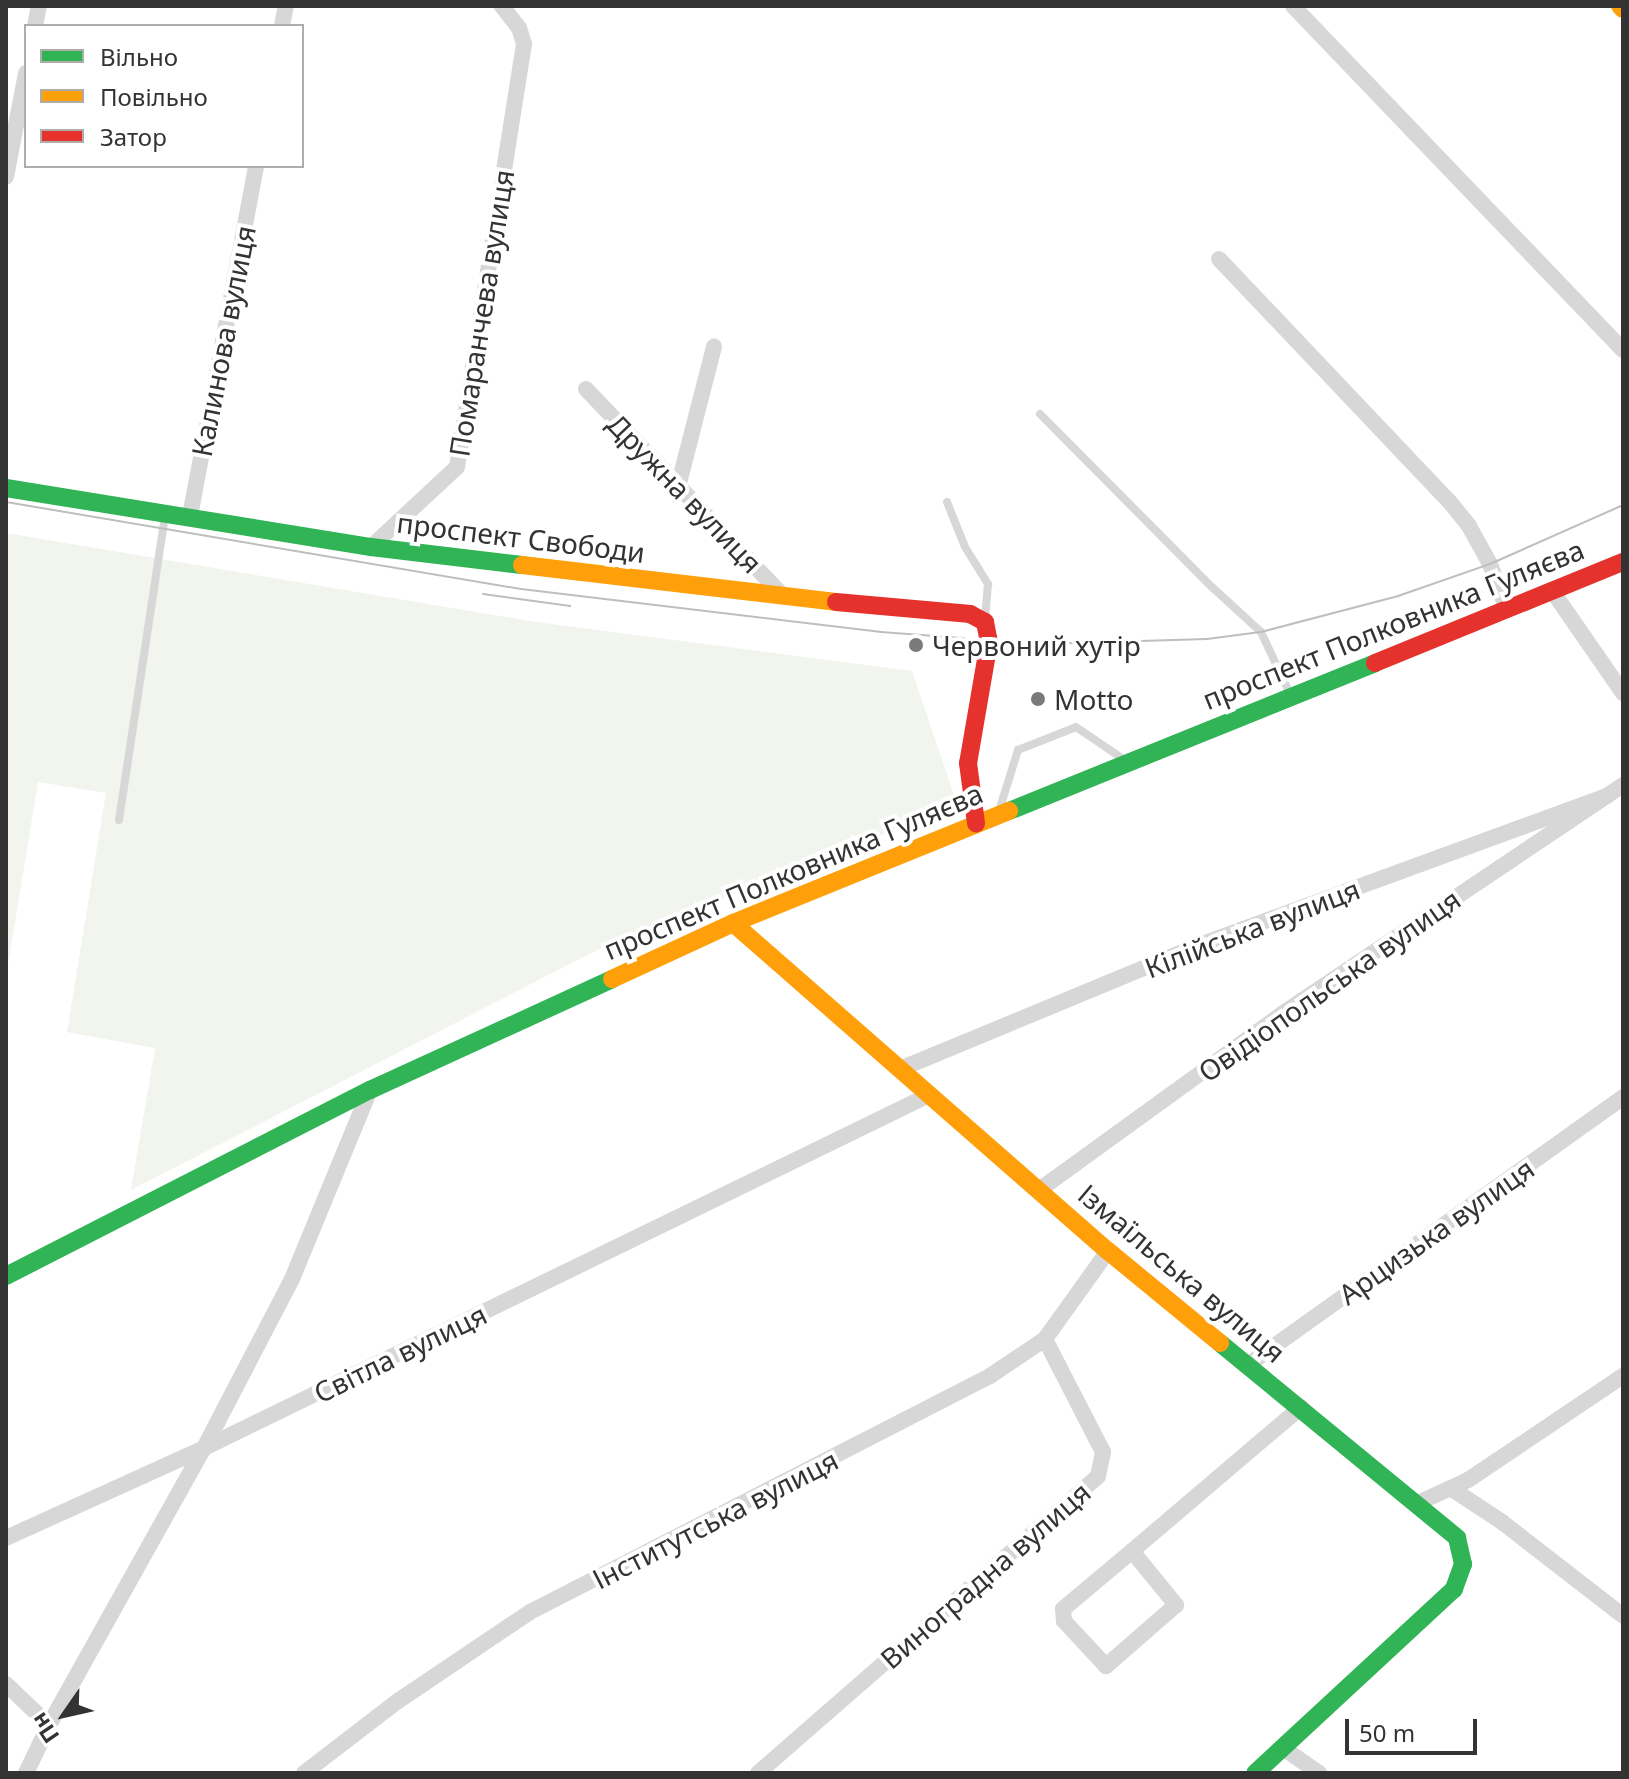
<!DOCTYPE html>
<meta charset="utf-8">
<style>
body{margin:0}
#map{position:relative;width:1629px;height:1779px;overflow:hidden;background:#fff;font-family:"Noto Sans",sans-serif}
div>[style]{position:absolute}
.green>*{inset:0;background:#f1f5ed}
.lane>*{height:8px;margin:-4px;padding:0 4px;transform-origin:4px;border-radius:4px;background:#d7d7d7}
.street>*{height:16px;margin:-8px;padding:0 8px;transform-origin:8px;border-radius:8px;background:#d7d7d7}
.fast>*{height:18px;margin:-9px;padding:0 9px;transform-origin:9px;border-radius:9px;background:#30b455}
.slow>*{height:18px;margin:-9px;padding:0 9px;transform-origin:9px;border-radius:9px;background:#ff9f0a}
.jam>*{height:18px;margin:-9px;padding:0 9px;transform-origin:9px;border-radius:9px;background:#e5322d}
.tram>*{height:2px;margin:-1px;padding:0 1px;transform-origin:1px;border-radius:1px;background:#bebebe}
.dots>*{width:22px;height:22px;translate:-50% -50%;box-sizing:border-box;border:4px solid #fff;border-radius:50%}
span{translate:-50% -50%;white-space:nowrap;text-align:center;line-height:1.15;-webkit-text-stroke:8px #fff;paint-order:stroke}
.street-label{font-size:28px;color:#333}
.poi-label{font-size:28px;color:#333}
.left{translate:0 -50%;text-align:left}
.frame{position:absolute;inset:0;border:8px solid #333;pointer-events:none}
.legend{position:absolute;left:24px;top:24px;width:280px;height:144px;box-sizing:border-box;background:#fff;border:2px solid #adadad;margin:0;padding:10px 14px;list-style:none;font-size:24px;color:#333}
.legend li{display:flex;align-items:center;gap:16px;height:40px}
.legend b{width:40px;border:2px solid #adadad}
.north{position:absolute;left:24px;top:1675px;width:80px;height:80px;-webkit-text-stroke:6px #fff;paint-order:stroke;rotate:236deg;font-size:22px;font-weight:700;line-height:32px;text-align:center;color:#333}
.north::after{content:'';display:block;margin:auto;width:28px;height:36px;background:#333;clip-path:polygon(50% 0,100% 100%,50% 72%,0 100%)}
.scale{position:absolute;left:1345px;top:1719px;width:132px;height:36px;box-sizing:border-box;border:4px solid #333;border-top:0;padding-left:10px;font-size:24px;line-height:28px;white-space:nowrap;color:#333;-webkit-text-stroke:6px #fff;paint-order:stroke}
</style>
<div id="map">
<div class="green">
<i style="clip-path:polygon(6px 533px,536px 622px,912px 671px,957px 804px,599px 949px,131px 1190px,155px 1048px,67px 1032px,106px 793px,38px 782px,6px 977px)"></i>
</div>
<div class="lane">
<i style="left:1040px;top:414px;width:245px;rotate:45.2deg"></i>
<i style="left:1213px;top:588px;width:65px;rotate:42.5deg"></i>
<i style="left:1261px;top:632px;width:68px;rotate:64.9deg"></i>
<i style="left:947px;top:502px;width:48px;rotate:68.2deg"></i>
<i style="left:965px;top:547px;width:44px;rotate:58.1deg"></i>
<i style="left:988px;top:584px;width:33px;rotate:95deg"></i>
<i style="left:999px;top:811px;width:64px;rotate:-72.7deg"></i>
<i style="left:1018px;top:750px;width:62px;rotate:-21.6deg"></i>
<i style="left:1076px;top:727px;width:57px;rotate:34.2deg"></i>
<i style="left:119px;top:820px;width:306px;rotate:-81.4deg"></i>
</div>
<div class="street">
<i style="left:1293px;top:6px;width:477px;rotate:46.2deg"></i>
<i style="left:35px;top:26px;width:20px;rotate:-79deg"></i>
<i style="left:282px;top:26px;width:20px;rotate:-79deg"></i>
<i style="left:6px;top:177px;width:106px;rotate:-79.1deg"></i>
<i style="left:1219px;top:259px;width:334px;rotate:46.5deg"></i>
<i style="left:1449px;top:501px;width:32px;rotate:51deg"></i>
<i style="left:1469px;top:526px;width:43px;rotate:61.1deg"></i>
<i style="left:1490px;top:564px;width:49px;rotate:69.7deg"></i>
<i style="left:586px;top:389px;width:287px;rotate:46.4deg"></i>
<i style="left:678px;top:487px;width:145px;rotate:-75.6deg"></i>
<i style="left:190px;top:516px;width:356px;rotate:-79.3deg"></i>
<i style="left:371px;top:547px;width:117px;rotate:-42.9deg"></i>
<i style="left:457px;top:467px;width:428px;rotate:-81deg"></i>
<i style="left:524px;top:44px;width:17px;rotate:-107deg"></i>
<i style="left:519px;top:28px;width:28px;rotate:-128deg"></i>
<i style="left:1553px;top:592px;width:123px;rotate:55.3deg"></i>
<i style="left:900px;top:1069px;width:321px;rotate:-22.5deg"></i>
<i style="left:1197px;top:946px;width:437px;rotate:-20.1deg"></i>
<i style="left:1039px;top:1190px;width:300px;rotate:-35.9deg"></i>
<i style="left:1282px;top:1014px;width:411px;rotate:-33.9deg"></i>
<i style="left:1249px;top:1364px;width:460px;rotate:-35.5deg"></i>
<i style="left:1452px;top:1489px;width:60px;rotate:33.4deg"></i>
<i style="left:1502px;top:1522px;width:153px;rotate:37.8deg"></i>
<i style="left:1418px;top:1503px;width:55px;rotate:-24.7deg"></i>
<i style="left:1468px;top:1480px;width:187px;rotate:-33.9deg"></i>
<i style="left:6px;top:1538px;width:217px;rotate:-24.4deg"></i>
<i style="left:204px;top:1448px;width:806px;rotate:-25.96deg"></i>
<i style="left:1132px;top:1551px;width:70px;rotate:50.8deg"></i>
<i style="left:1176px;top:1605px;width:93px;rotate:138.9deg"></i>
<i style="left:1106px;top:1666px;width:62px;rotate:-133deg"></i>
<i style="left:1064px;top:1621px;width:12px;rotate:-95deg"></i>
<i style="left:1063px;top:1609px;width:90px;rotate:-40deg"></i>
<i style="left:1132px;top:1551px;width:222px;rotate:-40.4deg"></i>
<i style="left:6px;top:1684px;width:59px;rotate:43.6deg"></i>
<i style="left:1283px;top:1748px;width:44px;rotate:34.8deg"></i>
<i style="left:26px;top:1773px;width:53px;rotate:-64.4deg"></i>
<i style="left:49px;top:1725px;width:317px;rotate:-60.8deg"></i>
<i style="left:204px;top:1448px;width:191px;rotate:-62.5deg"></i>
<i style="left:292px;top:1279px;width:204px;rotate:-67.6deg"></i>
<i style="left:304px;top:1773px;width:118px;rotate:-37.5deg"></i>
<i style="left:398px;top:1701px;width:159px;rotate:-34deg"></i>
<i style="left:530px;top:1612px;width:517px;rotate:-27.16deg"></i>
<i style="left:990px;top:1376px;width:66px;rotate:-33.9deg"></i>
<i style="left:1045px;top:1339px;width:108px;rotate:-54.4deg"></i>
<i style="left:758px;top:1773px;width:451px;rotate:-41.1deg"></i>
<i style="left:1098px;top:1476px;width:25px;rotate:-78deg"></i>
<i style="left:1103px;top:1452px;width:127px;rotate:-117.2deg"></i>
</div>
<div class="fast">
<i style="left:6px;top:488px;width:370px;rotate:9.2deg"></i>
<i style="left:371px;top:547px;width:152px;rotate:6.8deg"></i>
<i style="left:1009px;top:811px;width:395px;rotate:-22deg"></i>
<i style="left:6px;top:1276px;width:409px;rotate:-27.1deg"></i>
<i style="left:370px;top:1090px;width:266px;rotate:-24.6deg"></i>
<i style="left:1220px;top:1343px;width:307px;rotate:39.4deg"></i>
<i style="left:1457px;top:1538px;width:27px;rotate:77deg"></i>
<i style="left:1463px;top:1564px;width:27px;rotate:110deg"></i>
<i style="left:1454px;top:1589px;width:271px;rotate:137.2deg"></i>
</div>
<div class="slow">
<i style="left:1620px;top:6px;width:4px;rotate:45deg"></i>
<i style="left:522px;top:565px;width:316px;rotate:6.7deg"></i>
<i style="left:733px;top:923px;width:498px;rotate:41.2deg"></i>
<i style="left:1108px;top:1251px;width:145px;rotate:39.4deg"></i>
<i style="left:612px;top:979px;width:133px;rotate:-24.8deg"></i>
<i style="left:733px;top:923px;width:298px;rotate:-22.1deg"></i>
</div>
<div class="jam">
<i style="left:836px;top:602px;width:135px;rotate:5.1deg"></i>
<i style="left:970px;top:614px;width:17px;rotate:28deg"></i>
<i style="left:985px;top:622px;width:20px;rotate:79deg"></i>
<i style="left:989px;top:642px;width:123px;rotate:99.8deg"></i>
<i style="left:968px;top:763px;width:61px;rotate:82.4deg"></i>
<i style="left:1375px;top:663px;width:268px;rotate:-22.2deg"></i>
</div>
<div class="tram">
<i style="left:6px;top:502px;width:522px;rotate:9.59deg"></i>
<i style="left:521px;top:589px;width:363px;rotate:6.8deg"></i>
<i style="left:881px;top:632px;width:159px;rotate:4.3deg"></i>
<i style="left:1040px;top:644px;width:167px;rotate:-1.7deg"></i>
<i style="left:1207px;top:639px;width:54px;rotate:-7.4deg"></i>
<i style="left:1261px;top:632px;width:142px;rotate:-14.7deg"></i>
<i style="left:1398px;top:596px;width:97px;rotate:-19.2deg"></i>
<i style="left:1490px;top:564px;width:145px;rotate:-23.9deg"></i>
<i style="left:483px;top:594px;width:88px;rotate:7.9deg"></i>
</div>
<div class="dots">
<i style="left:916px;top:645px;background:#7a7a7a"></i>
<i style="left:1038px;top:699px;background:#7a7a7a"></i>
</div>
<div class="street-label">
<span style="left:481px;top:313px;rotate:-81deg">Помаранчева вулиця</span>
<span style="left:223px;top:341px;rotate:-79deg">Калинова вулиця</span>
<span style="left:685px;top:493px;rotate:46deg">Дружна вулиця</span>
<span style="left:521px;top:537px;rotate:7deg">проспект Свободи</span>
<span style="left:1393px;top:624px;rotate:-22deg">проспект Полковника Гуляєва</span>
<span style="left:793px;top:871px;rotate:-23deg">проспект Полковника Гуляєва</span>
<span style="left:1252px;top:928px;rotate:-21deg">Кілійська вулиця</span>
<span style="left:1329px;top:985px;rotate:-35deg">Овідіопольська вулиця</span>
<span style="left:1436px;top:1231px;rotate:-35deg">Арцизька вулиця</span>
<span style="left:1182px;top:1273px;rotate:40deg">Ізмаїльська вулиця</span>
<span style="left:400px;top:1353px;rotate:-26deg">Світла вулиця</span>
<span style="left:715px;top:1519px;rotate:-27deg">Інститутська вулиця</span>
<span style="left:985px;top:1575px;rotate:-41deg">Виноградна вулиця</span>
</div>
<div class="poi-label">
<span class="left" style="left:932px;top:645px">Червоний хутір</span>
<span class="left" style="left:1054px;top:699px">Motto</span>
</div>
<div class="frame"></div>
<ul class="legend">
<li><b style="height:10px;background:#30b455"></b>Вільно</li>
<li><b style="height:10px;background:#ff9f0a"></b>Повільно</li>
<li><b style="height:10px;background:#e5322d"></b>Затор</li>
</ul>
<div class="north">Пн</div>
<div class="scale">50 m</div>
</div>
